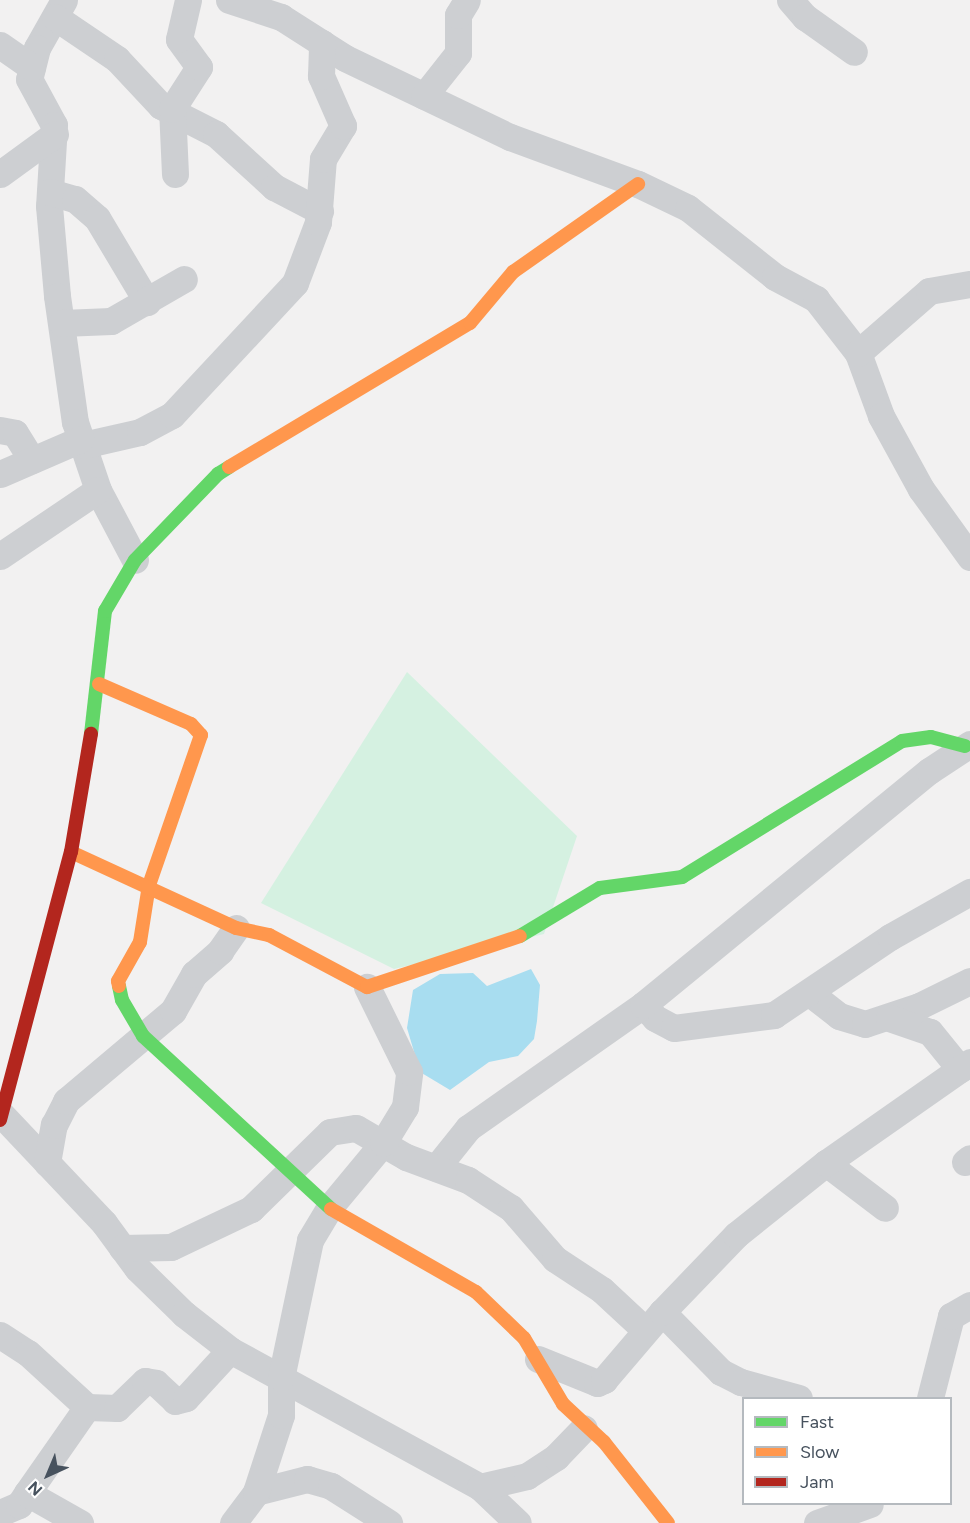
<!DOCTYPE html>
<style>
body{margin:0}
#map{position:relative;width:970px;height:1523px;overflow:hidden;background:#f2f1f1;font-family:Figtree,sans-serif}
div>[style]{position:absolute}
.green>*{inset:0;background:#d5f1e1}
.water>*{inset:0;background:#a8ddf0}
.street>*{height:27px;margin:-13.5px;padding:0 13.5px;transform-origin:13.5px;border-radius:13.5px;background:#cdcfd2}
.fast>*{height:14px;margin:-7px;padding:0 7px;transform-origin:7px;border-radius:7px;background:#63d668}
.slow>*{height:14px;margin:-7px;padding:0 7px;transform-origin:7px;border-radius:7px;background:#ff974d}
.jam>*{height:14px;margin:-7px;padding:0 7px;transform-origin:7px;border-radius:7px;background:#b3261e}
span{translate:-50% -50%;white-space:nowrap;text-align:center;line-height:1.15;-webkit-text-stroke:4.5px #fff;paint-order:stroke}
.legend{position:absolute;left:742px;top:1397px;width:210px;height:108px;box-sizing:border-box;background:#fff;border:2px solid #b5babf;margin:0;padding:8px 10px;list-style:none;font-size:18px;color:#47525e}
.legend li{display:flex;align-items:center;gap:12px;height:30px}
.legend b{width:30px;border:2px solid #b5babf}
.north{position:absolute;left:18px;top:1445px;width:60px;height:60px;-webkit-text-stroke:4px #fff;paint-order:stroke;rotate:224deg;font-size:16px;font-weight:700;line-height:24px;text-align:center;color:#47525e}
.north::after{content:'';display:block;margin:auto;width:21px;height:27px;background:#47525e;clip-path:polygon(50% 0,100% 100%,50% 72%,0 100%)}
</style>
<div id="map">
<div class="green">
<i style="clip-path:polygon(407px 672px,577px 836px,544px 934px,394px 969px,261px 903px)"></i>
</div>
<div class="water">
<i style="clip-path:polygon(531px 969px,540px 985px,537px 1021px,534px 1039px,518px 1056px,489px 1062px,450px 1090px,420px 1072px,407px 1028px,413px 990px,440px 974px,473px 973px,487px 986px)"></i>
</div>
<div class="street">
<i style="left:64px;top:0;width:55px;rotate:119.4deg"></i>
<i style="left:37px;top:48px;width:32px;rotate:104deg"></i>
<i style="left:29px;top:79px;width:52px;rotate:61.5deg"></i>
<i style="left:54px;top:125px;width:81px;rotate:93.5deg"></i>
<i style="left:49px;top:206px;width:90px;rotate:84.9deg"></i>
<i style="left:57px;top:296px;width:127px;rotate:81.9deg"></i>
<i style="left:75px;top:422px;width:72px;rotate:71.3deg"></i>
<i style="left:98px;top:490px;width:79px;rotate:62.1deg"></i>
<i style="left:229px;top:0;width:55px;rotate:18.1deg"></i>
<i style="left:281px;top:17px;width:76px;rotate:32.6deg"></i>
<i style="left:345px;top:58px;width:183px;rotate:25.6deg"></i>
<i style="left:510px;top:137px;width:136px;rotate:20.2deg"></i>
<i style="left:638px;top:184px;width:55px;rotate:25.6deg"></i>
<i style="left:688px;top:208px;width:111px;rotate:38.4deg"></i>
<i style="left:775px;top:277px;width:47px;rotate:28.2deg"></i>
<i style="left:816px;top:299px;width:68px;rotate:52.1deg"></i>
<i style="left:858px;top:353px;width:67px;rotate:69.9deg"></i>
<i style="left:881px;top:416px;width:83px;rotate:61.3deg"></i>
<i style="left:921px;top:489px;width:84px;rotate:54.2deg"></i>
<i style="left:790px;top:0;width:23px;rotate:49deg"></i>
<i style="left:805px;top:17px;width:60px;rotate:35.5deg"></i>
<i style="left:55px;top:17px;width:75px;rotate:34.1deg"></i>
<i style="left:117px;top:59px;width:64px;rotate:46.9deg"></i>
<i style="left:161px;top:106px;width:62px;rotate:27deg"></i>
<i style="left:216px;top:134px;width:79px;rotate:42.4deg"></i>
<i style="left:274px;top:187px;width:52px;rotate:27.6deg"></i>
<i style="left:0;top:45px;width:39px;rotate:35deg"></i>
<i style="left:424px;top:96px;width:55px;rotate:-51.7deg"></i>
<i style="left:458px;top:53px;width:38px;rotate:-90deg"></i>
<i style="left:458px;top:15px;width:17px;rotate:-59deg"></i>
<i style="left:0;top:174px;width:68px;rotate:-36deg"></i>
<i style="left:175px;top:174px;width:65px;rotate:-92.6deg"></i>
<i style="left:172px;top:109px;width:50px;rotate:-57.3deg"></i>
<i style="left:199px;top:67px;width:34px;rotate:-126deg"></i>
<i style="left:179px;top:39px;width:40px;rotate:-77deg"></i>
<i style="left:50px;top:192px;width:26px;rotate:16deg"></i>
<i style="left:75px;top:199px;width:29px;rotate:41deg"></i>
<i style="left:97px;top:218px;width:98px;rotate:59.2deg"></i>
<i style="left:62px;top:323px;width:49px;rotate:-2.3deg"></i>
<i style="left:111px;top:321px;width:84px;rotate:-29.9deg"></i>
<i style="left:858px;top:353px;width:94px;rotate:-41.1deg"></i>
<i style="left:929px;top:291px;width:42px;rotate:-9.7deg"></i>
<i style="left:0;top:430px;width:15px;rotate:11deg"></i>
<i style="left:15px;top:433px;width:32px;rotate:58deg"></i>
<i style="left:83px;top:445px;width:58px;rotate:-12.8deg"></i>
<i style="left:140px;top:432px;width:36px;rotate:-28deg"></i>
<i style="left:172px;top:415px;width:180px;rotate:-47deg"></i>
<i style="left:295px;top:283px;width:65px;rotate:-69.3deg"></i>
<i style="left:318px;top:222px;width:63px;rotate:-85.5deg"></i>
<i style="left:323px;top:159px;width:39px;rotate:-59deg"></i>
<i style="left:343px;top:126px;width:55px;rotate:-113.7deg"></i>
<i style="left:321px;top:76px;width:33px;rotate:-88deg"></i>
<i style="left:0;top:474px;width:88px;rotate:-23.4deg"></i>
<i style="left:0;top:556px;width:118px;rotate:-34deg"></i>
<i style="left:811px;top:994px;width:36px;rotate:38deg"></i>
<i style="left:839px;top:1016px;width:27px;rotate:17deg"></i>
<i style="left:865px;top:1024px;width:57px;rotate:-18.4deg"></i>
<i style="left:919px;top:1006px;width:57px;rotate:-26.1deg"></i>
<i style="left:643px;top:1005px;width:18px;rotate:47deg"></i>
<i style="left:655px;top:1018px;width:21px;rotate:28deg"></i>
<i style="left:674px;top:1028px;width:101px;rotate:-7.4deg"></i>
<i style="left:774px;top:1015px;width:140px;rotate:-33.9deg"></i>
<i style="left:890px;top:937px;width:92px;rotate:-29.4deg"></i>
<i style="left:889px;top:1018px;width:43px;rotate:18.9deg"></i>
<i style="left:930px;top:1032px;width:48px;rotate:51deg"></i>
<i style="left:1px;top:1114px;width:150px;rotate:46.6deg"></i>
<i style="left:104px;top:1223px;width:56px;rotate:53.7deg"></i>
<i style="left:137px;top:1268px;width:66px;rotate:44.4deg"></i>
<i style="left:184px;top:1314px;width:58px;rotate:38deg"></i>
<i style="left:230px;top:1350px;width:285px;rotate:28.7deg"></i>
<i style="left:480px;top:1487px;width:52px;rotate:43.5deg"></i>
<i style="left:965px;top:1162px;width:6px;rotate:-39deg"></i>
<i style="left:47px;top:1163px;width:39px;rotate:-80deg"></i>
<i style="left:54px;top:1125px;width:27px;rotate:-63deg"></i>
<i style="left:66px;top:1101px;width:140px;rotate:-40.1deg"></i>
<i style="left:173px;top:1011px;width:43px;rotate:-60.4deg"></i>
<i style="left:194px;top:974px;width:35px;rotate:-41deg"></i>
<i style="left:220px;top:951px;width:28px;rotate:-55deg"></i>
<i style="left:826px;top:1163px;width:74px;rotate:37.3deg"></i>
<i style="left:436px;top:1168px;width:51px;rotate:-51.3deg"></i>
<i style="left:468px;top:1128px;width:214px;rotate:-35.1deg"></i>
<i style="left:643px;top:1005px;width:370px;rotate:-39.3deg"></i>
<i style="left:929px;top:771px;width:49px;rotate:-33.4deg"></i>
<i style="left:122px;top:1248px;width:49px;rotate:-1.2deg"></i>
<i style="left:171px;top:1247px;width:89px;rotate:-25.4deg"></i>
<i style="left:251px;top:1209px;width:110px;rotate:-44.3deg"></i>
<i style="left:330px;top:1132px;width:26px;rotate:-9deg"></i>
<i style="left:356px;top:1128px;width:58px;rotate:30.1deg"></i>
<i style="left:406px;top:1157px;width:66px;rotate:20.4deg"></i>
<i style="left:468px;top:1180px;width:51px;rotate:33.1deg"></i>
<i style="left:511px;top:1208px;width:67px;rotate:49.2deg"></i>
<i style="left:555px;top:1259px;width:56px;rotate:33.4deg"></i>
<i style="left:602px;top:1290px;width:59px;rotate:42.9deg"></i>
<i style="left:662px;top:1312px;width:84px;rotate:45.5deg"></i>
<i style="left:721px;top:1372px;width:22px;rotate:27deg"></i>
<i style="left:741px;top:1382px;width:60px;rotate:15.4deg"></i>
<i style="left:0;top:1335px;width:33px;rotate:33deg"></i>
<i style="left:28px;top:1353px;width:80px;rotate:42.5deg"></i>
<i style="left:87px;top:1407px;width:30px;rotate:2deg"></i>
<i style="left:117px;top:1408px;width:39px;rotate:-44deg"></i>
<i style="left:145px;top:1381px;width:11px;rotate:10deg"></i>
<i style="left:156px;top:1383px;width:26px;rotate:43deg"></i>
<i style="left:175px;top:1401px;width:11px;rotate:-15deg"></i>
<i style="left:186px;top:1398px;width:65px;rotate:-47.5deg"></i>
<i style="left:538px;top:1359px;width:64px;rotate:22.1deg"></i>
<i style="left:597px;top:1383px;width:8px;rotate:-23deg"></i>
<i style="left:604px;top:1380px;width:89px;rotate:-49.5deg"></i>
<i style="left:662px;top:1312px;width:107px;rotate:-46.1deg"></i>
<i style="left:736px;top:1235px;width:115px;rotate:-38.7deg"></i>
<i style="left:826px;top:1163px;width:176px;rotate:-35deg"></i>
<i style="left:930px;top:1398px;width:85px;rotate:-75.6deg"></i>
<i style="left:951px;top:1316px;width:22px;rotate:-30deg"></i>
<i style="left:480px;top:1487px;width:48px;rotate:-13.2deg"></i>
<i style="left:527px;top:1476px;width:35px;rotate:-33deg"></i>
<i style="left:556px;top:1457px;width:40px;rotate:-46deg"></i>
<i style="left:256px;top:1492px;width:53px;rotate:-14.3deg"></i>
<i style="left:307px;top:1479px;width:25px;rotate:16deg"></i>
<i style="left:331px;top:1486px;width:69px;rotate:32.5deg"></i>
<i style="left:27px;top:1493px;width:105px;rotate:-55.1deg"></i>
<i style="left:0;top:1513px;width:21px;rotate:-23deg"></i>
<i style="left:19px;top:1505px;width:14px;rotate:-56deg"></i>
<i style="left:27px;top:1493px;width:61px;rotate:29.5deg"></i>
<i style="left:233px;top:1523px;width:39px;rotate:-53deg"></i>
<i style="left:256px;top:1492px;width:81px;rotate:-72deg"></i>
<i style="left:281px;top:1415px;width:37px;rotate:-90deg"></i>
<i style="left:281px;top:1378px;width:141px;rotate:-78.1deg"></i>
<i style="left:310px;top:1240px;width:37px;rotate:-59deg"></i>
<i style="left:329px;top:1208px;width:85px;rotate:-50.3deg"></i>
<i style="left:383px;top:1143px;width:42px;rotate:-58.6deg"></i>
<i style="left:405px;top:1107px;width:35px;rotate:-83deg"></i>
<i style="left:409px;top:1072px;width:95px;rotate:-116.3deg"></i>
<i style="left:817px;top:1523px;width:56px;rotate:-19.7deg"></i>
</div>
<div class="fast">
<i style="left:91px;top:734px;width:124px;rotate:-83.5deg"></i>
<i style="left:105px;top:611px;width:59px;rotate:-59.5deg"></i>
<i style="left:135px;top:560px;width:120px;rotate:-46deg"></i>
<i style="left:218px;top:474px;width:13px;rotate:-32deg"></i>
<i style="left:520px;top:936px;width:93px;rotate:-31deg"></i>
<i style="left:600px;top:888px;width:83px;rotate:-7.6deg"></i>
<i style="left:682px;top:877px;width:259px;rotate:-31.7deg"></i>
<i style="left:902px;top:741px;width:29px;rotate:-8deg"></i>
<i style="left:931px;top:737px;width:35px;rotate:15deg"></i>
<i style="left:119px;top:986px;width:14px;rotate:78deg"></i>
<i style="left:122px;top:1000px;width:42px;rotate:59.7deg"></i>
<i style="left:143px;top:1036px;width:255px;rotate:42.6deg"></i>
</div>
<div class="slow">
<i style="left:229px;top:467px;width:281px;rotate:-30.9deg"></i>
<i style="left:470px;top:323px;width:67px;rotate:-49.9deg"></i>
<i style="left:513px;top:272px;width:153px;rotate:-35.1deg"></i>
<i style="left:99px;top:684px;width:100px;rotate:23.5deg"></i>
<i style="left:191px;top:724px;width:15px;rotate:48deg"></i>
<i style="left:201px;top:735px;width:159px;rotate:109.1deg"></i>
<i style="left:149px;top:885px;width:58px;rotate:99deg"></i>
<i style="left:140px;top:942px;width:45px;rotate:119.4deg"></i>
<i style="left:118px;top:981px;width:5px;rotate:79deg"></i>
<i style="left:71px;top:852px;width:182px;rotate:24.7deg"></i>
<i style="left:236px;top:928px;width:34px;rotate:12deg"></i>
<i style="left:269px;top:935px;width:111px;rotate:28deg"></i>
<i style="left:367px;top:987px;width:161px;rotate:-18.4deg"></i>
<i style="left:331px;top:1209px;width:167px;rotate:29.8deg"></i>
<i style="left:476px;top:1292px;width:66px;rotate:43.8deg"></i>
<i style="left:524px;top:1338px;width:77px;rotate:59.4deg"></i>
<i style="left:563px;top:1404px;width:56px;rotate:42.8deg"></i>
<i style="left:604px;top:1442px;width:103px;rotate:51.7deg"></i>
</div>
<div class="jam">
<i style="left:0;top:1120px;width:277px;rotate:-75.2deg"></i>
<i style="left:71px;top:852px;width:120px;rotate:-80.4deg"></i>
</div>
<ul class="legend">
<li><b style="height:8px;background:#63d668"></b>Fast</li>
<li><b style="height:8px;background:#ff974d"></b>Slow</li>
<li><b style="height:8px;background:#b3261e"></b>Jam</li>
</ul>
<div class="north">N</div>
</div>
